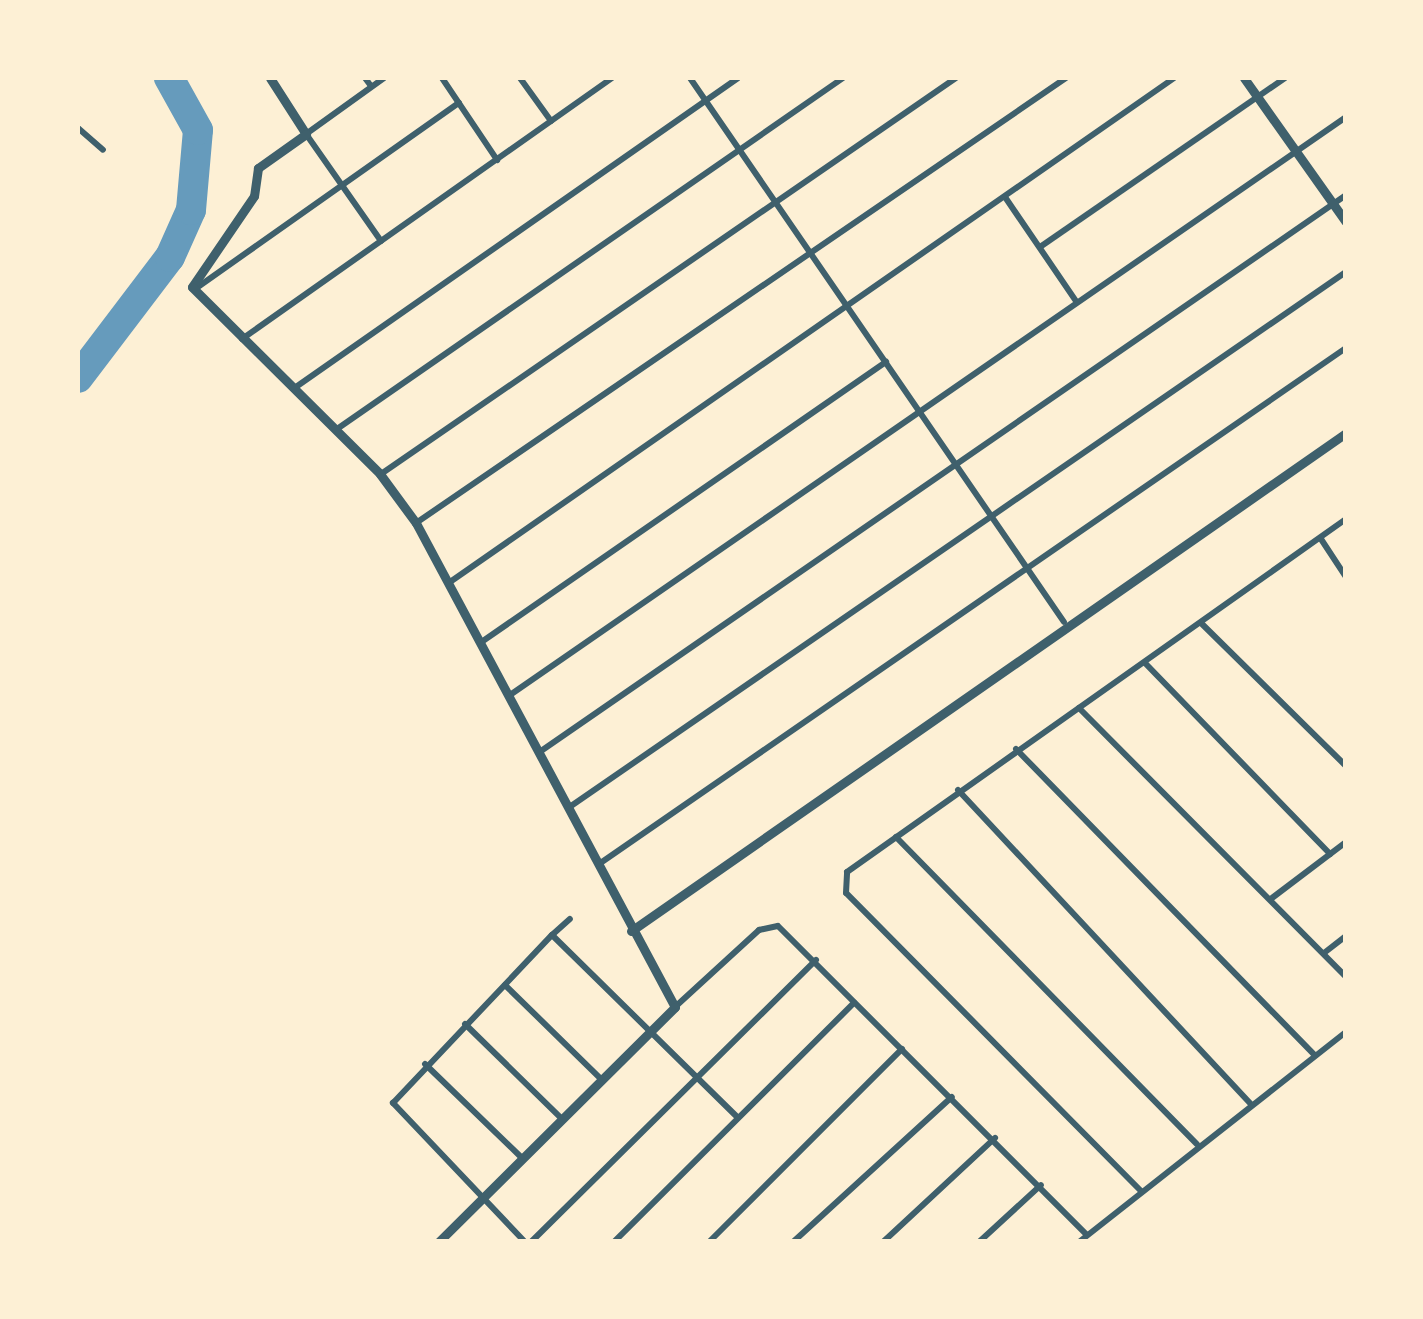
<!DOCTYPE html>
<html>
<head>
<meta charset="utf-8">
<style>
  body { margin:0 }
  #map { position:relative; width:1423px; height:1319px; overflow:hidden; background:#fdf0d5; font-family:"Asap Condensed",sans-serif }
  div>[style] { position:absolute }
  .river>* { height:30px; margin:-15px; padding:0 15px; transform-origin:15px; border-radius:15px; background:#669bbc }
  .minor>* { height:6px; margin:-3px; padding:0 3px; transform-origin:3px; border-radius:3px; background:#3f606c }
  .tertiary>* { height:9px; margin:-4.5px; padding:0 4.5px; transform-origin:4.5px; border-radius:4.5px; background:#3f606c }
  span { translate:-50% -50%; white-space:nowrap; text-align:center; line-height:1.15; -webkit-text-stroke:8px #fdf0d5; paint-order:stroke }
  .frame { position:absolute; inset:0; border:80px solid #fdf0d5; pointer-events:none }
</style>
</head>
<body>
<div id="map">
  <div class="river">
    <div style="left:78px;top:378px;width:152px;rotate:-52.8deg"></div>
    <div style="left:170px;top:257px;width:51px;rotate:-65.9deg"></div>
    <div style="left:191px;top:210px;width:80px;rotate:-85deg"></div>
    <div style="left:198px;top:130px;width:60px;rotate:-119.1deg"></div>
  </div>
  <div class="minor">
    <div style="left:365px;top:78px;width:10px;rotate:53deg"></div>
    <div style="left:442px;top:78px;width:99px;rotate:56.1deg"></div>
    <div style="left:520px;top:78px;width:53px;rotate:54.2deg"></div>
    <div style="left:690px;top:78px;width:660px;rotate:55.49deg"></div>
    <div style="left:78px;top:128px;width:33px;rotate:41deg"></div>
    <div style="left:1005px;top:197px;width:126px;rotate:55.7deg"></div>
    <div style="left:381px;top:241px;width:131px;rotate:-125deg"></div>
    <div style="left:306px;top:134px;width:96px;rotate:-35.7deg"></div>
    <div style="left:1040px;top:247px;width:298px;rotate:-34.6deg"></div>
    <div style="left:195px;top:289px;width:323px;rotate:-35.2deg"></div>
    <div style="left:242px;top:339px;width:453px;rotate:-35.2deg"></div>
    <div style="left:293px;top:389px;width:543px;rotate:-34.95deg"></div>
    <div style="left:337px;top:429px;width:616px;rotate:-34.75deg"></div>
    <div style="left:381px;top:474px;width:698px;rotate:-34.56deg"></div>
    <div style="left:416px;top:523px;width:788px;rotate:-34.4deg"></div>
    <div style="left:1321px;top:539px;width:45px;rotate:56.7deg"></div>
    <div style="left:450px;top:582px;width:882px;rotate:-34.84deg"></div>
    <div style="left:1201px;top:623px;width:204px;rotate:44.6deg"></div>
    <div style="left:480px;top:643px;width:494px;rotate:-34.7deg"></div>
    <div style="left:1145px;top:663px;width:266px;rotate:45.9deg"></div>
    <div style="left:510px;top:695px;width:1016px;rotate:-34.66deg"></div>
    <div style="left:1079px;top:708px;width:379px;rotate:45.2deg"></div>
    <div style="left:1016px;top:749px;width:428px;rotate:45.7deg"></div>
    <div style="left:541px;top:751px;width:978px;rotate:-34.63deg"></div>
    <div style="left:958px;top:790px;width:429px;rotate:47deg"></div>
    <div style="left:571px;top:806px;width:941px;rotate:-34.57deg"></div>
    <div style="left:896px;top:837px;width:430px;rotate:45.6deg"></div>
    <div style="left:599px;top:864px;width:908px;rotate:-34.64deg"></div>
    <div style="left:1272px;top:898px;width:93px;rotate:-37.1deg"></div>
    <div style="left:552px;top:935px;width:24px;rotate:-42deg"></div>
    <div style="left:1324px;top:953px;width:28px;rotate:-38deg"></div>
    <div style="left:505px;top:985px;width:137px;rotate:44.4deg"></div>
    <div style="left:675px;top:1007px;width:114px;rotate:-42.5deg"></div>
    <div style="left:759px;top:930px;width:19px;rotate:-12deg"></div>
    <div style="left:778px;top:926px;width:436px;rotate:45deg"></div>
    <div style="left:465px;top:1024px;width:136px;rotate:44.4deg"></div>
    <div style="left:425px;top:1064px;width:134px;rotate:44.1deg"></div>
    <div style="left:1141px;top:1191px;width:419px;rotate:-134.7deg"></div>
    <div style="left:846px;top:893px;width:21px;rotate:-87deg"></div>
    <div style="left:847px;top:872px;width:611px;rotate:-35.28deg"></div>
    <div style="left:525px;top:1242px;width:192px;rotate:-133.5deg"></div>
    <div style="left:393px;top:1103px;width:231px;rotate:-46.6deg"></div>
    <div style="left:552px;top:935px;width:260px;rotate:44.5deg"></div>
    <div style="left:531px;top:1242px;width:401px;rotate:-44.7deg"></div>
    <div style="left:614px;top:1242px;width:339px;rotate:-44.9deg"></div>
    <div style="left:709px;top:1242px;width:273px;rotate:-45deg"></div>
    <div style="left:793px;top:1242px;width:215px;rotate:-42.4deg"></div>
    <div style="left:883px;top:1242px;width:153px;rotate:-42.9deg"></div>
    <div style="left:979px;top:1242px;width:84px;rotate:-42.6deg"></div>
    <div style="left:1079px;top:1242px;width:340px;rotate:-38.2deg"></div>
  </div>
  <div class="tertiary">
    <div style="left:270px;top:78px;width:67px;rotate:57.3deg"></div>
    <div style="left:306px;top:134px;width:59px;rotate:144.7deg"></div>
    <div style="left:258px;top:168px;width:28px;rotate:98deg"></div>
    <div style="left:254px;top:196px;width:110px;rotate:124.3deg"></div>
    <div style="left:192px;top:287px;width:265px;rotate:44.8deg"></div>
    <div style="left:380px;top:474px;width:61px;rotate:53.7deg"></div>
    <div style="left:416px;top:523px;width:549px;rotate:61.85deg"></div>
    <div style="left:675px;top:1007px;width:334px;rotate:135.2deg"></div>
    <div style="left:1244px;top:78px;width:176px;rotate:54.7deg"></div>
    <div style="left:631px;top:931px;width:871px;rotate:-34.86deg"></div>
  </div>
  <div class="frame"></div>
</div>
</body>
</html>
